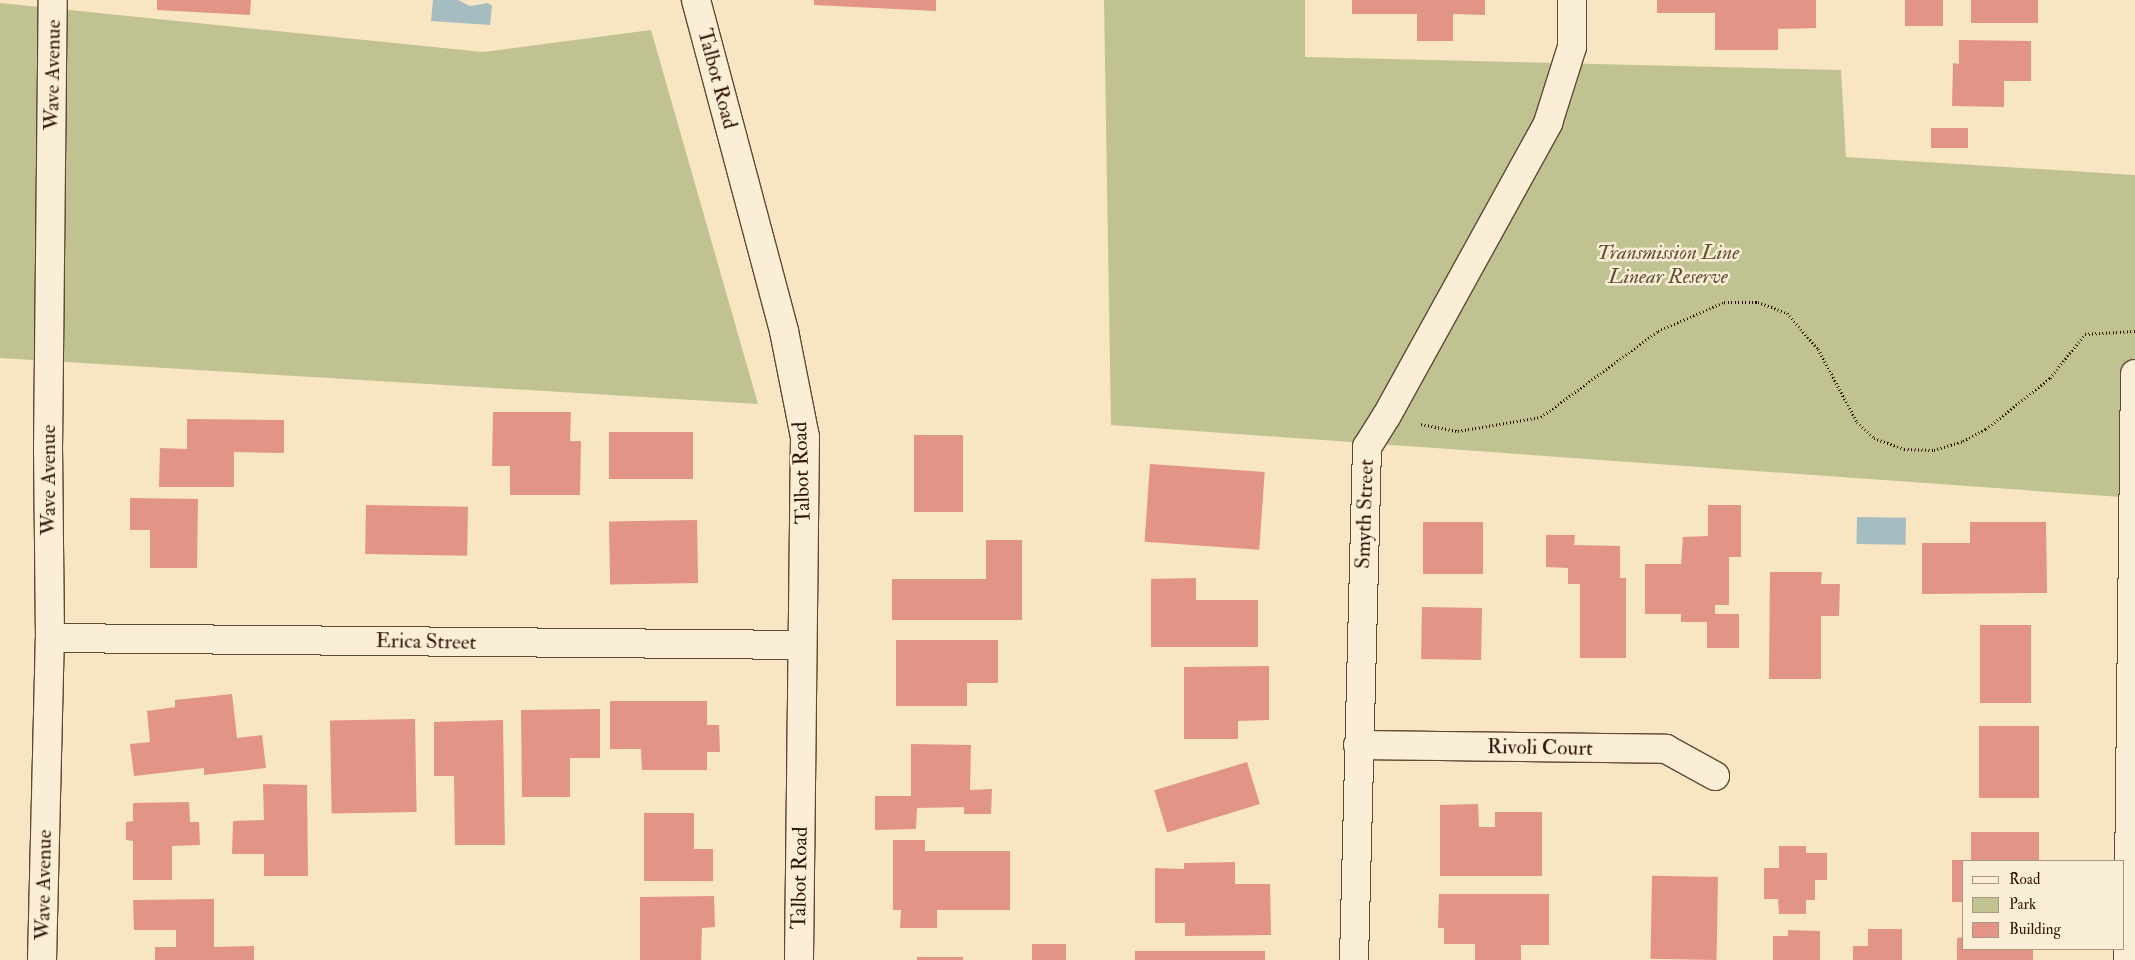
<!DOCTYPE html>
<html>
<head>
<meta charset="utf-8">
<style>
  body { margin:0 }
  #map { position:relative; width:2135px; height:960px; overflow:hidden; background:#f8e5c2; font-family:"IM FELL Double Pica",serif }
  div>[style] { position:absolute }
  .green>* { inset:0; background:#c0c391 }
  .water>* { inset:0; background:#a5bcc0; transform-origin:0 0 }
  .building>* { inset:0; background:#e29586; transform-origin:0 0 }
  .path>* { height:3px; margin-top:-1.5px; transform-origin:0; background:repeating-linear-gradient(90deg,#301306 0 1px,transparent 0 3.5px) }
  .roads { filter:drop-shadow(1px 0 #624835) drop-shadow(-1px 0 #624835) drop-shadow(0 1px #624835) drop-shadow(0 -1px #624835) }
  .minor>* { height:28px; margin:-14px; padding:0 14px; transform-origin:14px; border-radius:14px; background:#faeed7 }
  span { translate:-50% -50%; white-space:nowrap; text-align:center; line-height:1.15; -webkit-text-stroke:5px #faeed7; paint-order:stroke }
  .street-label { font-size:21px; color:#301306 }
  .park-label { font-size:21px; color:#625137; font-style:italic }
  .legend { position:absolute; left:1962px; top:860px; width:162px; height:90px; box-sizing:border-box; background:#faeed7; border:1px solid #a99683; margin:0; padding:6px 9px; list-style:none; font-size:15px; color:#301306 }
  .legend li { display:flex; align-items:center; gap:10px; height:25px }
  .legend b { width:25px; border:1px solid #a99683 }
</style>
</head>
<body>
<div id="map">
  <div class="green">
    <div style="clip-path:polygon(1104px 0,1305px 0,1305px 57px,1841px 70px,1846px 157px,2135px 175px,2135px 498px,1111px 425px)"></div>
    <div style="clip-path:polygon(0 3px,483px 52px,651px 30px,758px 404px,0 358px)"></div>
  </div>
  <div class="water">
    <div style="clip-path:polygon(433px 0,458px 0,470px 6px,488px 3px,492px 6px,490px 25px,431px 21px)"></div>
    <div style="left:1857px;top:517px;width:49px;height:27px;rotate:1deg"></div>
  </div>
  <div class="building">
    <div style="clip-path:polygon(157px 0,251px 0,250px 15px,157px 10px)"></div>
    <div style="clip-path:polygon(814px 0,936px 0,936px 11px,814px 5px)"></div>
    <div style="clip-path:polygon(1352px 0,1485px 0,1485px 15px,1453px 14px,1453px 41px,1417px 41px,1417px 14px,1352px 14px)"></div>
    <div style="clip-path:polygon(1657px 0,1816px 0,1816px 28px,1778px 29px,1778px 50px,1715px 50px,1715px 13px,1657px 13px)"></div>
    <div style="left:1905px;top:0;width:38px;height:26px"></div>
    <div style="left:1971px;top:0;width:67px;height:23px"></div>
    <div style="clip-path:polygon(1959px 40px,2031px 41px,2031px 81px,2004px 81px,2004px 107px,1952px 106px,1953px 63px,1959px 64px)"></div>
    <div style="left:1931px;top:128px;width:37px;height:20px"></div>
    <div style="clip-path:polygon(493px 412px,571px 412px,570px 441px,581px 441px,580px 495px,510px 495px,510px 466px,492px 466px)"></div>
    <div style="clip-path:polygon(187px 419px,284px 420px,284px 453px,234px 452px,234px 487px,159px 487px,160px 448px,187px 449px)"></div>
    <div style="left:609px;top:432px;width:84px;height:47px"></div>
    <div style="left:914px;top:435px;width:49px;height:77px"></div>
    <div style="left:1150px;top:464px;width:115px;height:78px;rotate:4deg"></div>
    <div style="clip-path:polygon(130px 498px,198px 499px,197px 568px,150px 568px,150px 530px,130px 530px)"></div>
    <div style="left:366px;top:505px;width:102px;height:49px;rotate:1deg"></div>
    <div style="clip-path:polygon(1708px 505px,1741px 505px,1741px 557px,1729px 557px,1729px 605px,1715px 605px,1715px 614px,1739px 614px,1739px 648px,1707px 648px,1707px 622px,1681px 622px,1681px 614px,1645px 614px,1645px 564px,1681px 564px,1683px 537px,1708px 536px)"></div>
    <div style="left:697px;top:520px;width:63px;height:88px;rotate:89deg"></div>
    <div style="left:1423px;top:522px;width:60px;height:52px"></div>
    <div style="clip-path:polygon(1970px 522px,2046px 522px,2047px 593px,1922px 594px,1922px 543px,1970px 543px)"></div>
    <div style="clip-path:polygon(1546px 535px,1575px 535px,1574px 545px,1620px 546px,1620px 578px,1626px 578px,1626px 658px,1580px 658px,1580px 584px,1568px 584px,1568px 568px,1546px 567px)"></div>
    <div style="clip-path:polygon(986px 540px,1022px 540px,1022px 620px,892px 620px,892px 579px,986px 579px)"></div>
    <div style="clip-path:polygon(1770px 572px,1822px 572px,1821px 584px,1840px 584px,1839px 616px,1821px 616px,1821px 679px,1769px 679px)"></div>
    <div style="clip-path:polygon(1196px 578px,1196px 600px,1258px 600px,1258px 647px,1151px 647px,1151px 579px)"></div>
    <div style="left:1422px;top:607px;width:60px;height:52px;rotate:1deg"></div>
    <div style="left:2031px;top:625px;width:78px;height:51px;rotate:90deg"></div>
    <div style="clip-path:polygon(896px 640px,998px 640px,998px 683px,967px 683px,967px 706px,896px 706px)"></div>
    <div style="clip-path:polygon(1269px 666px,1269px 720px,1238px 721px,1238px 739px,1184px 739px,1184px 667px)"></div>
    <div style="clip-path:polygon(232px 694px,237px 738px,262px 735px,266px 768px,204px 775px,204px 768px,134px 776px,130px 744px,150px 742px,147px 711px,175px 707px,175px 700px)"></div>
    <div style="clip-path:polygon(610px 701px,707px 701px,707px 725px,719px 725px,720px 752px,707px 752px,707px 770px,642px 770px,641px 749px,610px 749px)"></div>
    <div style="clip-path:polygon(600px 709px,600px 758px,570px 758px,570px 797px,522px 797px,521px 710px)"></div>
    <div style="left:415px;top:719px;width:93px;height:85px;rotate:89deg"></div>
    <div style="clip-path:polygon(503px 720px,505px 845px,455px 845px,454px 776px,434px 776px,434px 722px)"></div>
    <div style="left:1979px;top:726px;width:60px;height:72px"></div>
    <div style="clip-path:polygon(911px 744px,971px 745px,970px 790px,992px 789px,991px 814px,964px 814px,964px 807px,917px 808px,916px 829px,875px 830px,875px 796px,911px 796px)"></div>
    <div style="left:1247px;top:762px;width:44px;height:97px;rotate:73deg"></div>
    <div style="clip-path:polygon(263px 784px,307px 785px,308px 876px,264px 876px,264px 854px,232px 854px,233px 821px,264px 820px)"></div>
    <div style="clip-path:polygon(189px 802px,190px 822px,199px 822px,200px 845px,172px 846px,172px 880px,133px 880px,133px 841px,126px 840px,126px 822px,133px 821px,133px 803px)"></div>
    <div style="clip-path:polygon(1478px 804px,1479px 827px,1495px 827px,1495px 812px,1542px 812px,1542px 876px,1440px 876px,1440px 805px)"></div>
    <div style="clip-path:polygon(644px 813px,694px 813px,694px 849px,713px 849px,713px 881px,644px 881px)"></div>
    <div style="left:2039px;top:832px;width:29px;height:68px;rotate:90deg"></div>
    <div style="clip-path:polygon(893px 840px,925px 840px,925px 851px,1010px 851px,1010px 910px,937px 910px,937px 928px,900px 928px,901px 910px,893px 910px)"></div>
    <div style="clip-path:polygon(1779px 846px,1806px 846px,1806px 853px,1827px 853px,1827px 880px,1815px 880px,1815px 900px,1806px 900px,1806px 914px,1779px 914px,1778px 899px,1764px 899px,1764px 868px,1779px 868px)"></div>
    <div style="left:1952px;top:860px;width:12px;height:42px"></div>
    <div style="clip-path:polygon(1235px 862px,1235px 884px,1270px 884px,1271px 935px,1185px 936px,1185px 923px,1155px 923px,1155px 868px,1184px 869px,1184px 863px)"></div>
    <div style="left:1718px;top:877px;width:83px;height:66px;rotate:91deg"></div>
    <div style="clip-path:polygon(1439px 894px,1549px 894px,1549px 945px,1521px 945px,1521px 960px,1475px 960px,1475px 944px,1444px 944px,1444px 928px,1438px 928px)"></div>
    <div style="clip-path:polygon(714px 896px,715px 927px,702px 928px,701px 960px,640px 960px,640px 897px)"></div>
    <div style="clip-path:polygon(214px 899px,214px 947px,254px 946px,254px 960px,155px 960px,155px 947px,176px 947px,176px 930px,134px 930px,133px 900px)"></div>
    <div style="clip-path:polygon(1868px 929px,1902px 929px,1902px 960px,1853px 960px,1853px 946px,1868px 946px)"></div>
    <div style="clip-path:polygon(1788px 930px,1820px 931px,1820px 960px,1773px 960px,1773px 936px,1788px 936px)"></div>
    <div style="clip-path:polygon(1964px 937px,1964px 949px,2033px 949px,2033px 960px,1957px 960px,1957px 938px)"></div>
    <div style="left:1032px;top:944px;width:34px;height:16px"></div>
    <div style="left:1265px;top:951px;width:9px;height:130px;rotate:90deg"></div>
    <div style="left:917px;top:957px;width:46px;height:3px"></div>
  </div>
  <div class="path">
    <div style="left:1421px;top:424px;width:38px;rotate:11deg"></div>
    <div style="left:1458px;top:431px;width:84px;rotate:-9.6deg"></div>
    <div style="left:1541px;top:417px;width:145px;rotate:-36.3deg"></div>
    <div style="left:1658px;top:331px;width:72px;rotate:-23.7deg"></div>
    <div style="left:1724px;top:302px;width:34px"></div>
    <div style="left:1758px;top:302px;width:31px;rotate:21deg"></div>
    <div style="left:1787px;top:313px;width:48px;rotate:49.3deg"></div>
    <div style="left:1818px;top:349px;width:83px;rotate:61.9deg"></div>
    <div style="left:1857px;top:422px;width:23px;rotate:43deg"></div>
    <div style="left:1874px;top:438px;width:32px;rotate:20deg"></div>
    <div style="left:1904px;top:449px;width:30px;rotate:2deg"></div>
    <div style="left:1934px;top:450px;width:30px;rotate:-17deg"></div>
    <div style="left:1963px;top:441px;width:26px;rotate:-28deg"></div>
    <div style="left:1986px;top:429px;width:82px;rotate:-38.6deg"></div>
    <div style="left:2050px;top:378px;width:56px;rotate:-51.5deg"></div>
    <div style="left:2085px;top:334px;width:50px;rotate:-3.4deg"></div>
  </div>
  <div class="roads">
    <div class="minor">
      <div style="left:696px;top:0;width:342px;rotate:75.1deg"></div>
      <div style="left:784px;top:331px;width:108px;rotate:78.8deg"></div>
      <div style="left:805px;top:437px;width:523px;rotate:90.66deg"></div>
      <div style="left:50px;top:638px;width:752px;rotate:0.53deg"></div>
      <div style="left:1358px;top:745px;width:308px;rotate:0.7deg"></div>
      <div style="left:1666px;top:749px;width:56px;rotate:28.9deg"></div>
      <div style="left:42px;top:960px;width:322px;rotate:-88.6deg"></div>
      <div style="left:50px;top:638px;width:189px;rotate:-90.6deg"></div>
      <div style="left:48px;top:449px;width:449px;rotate:-89.4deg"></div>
      <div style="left:1354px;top:960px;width:513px;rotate:-88.55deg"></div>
      <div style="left:1367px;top:447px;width:36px;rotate:-58deg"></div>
      <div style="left:1386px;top:417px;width:336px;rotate:-61.1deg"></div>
      <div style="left:1548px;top:123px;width:80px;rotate:-72.5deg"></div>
      <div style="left:1572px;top:47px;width:47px;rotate:-90deg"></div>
      <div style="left:2128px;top:960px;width:586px;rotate:-89.32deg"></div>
    </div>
  </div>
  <div class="street-label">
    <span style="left:53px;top:75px;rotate:-89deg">Wave Avenue</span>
    <span style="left:717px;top:79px;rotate:75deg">Talbot Road</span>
    <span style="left:802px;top:473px;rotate:-92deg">Talbot Road</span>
    <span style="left:49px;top:480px;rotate:-90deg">Wave Avenue</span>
    <span style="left:1365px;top:514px;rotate:-88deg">Smyth Street</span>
    <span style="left:426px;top:642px;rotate:1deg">Erica Street</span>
    <span style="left:1540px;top:748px;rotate:1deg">Rivoli Court</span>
    <span style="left:800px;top:878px;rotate:-89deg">Talbot Road</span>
    <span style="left:44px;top:885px;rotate:-89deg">Wave Avenue</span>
  </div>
  <div class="park-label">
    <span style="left:1668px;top:265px">Transmission Line<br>Linear Reserve</span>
  </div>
  <ul class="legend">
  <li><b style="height:6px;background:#faeed7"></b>Road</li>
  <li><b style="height:14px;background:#c0c391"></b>Park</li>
  <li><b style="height:14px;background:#e29586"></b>Building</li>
  </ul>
</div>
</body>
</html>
